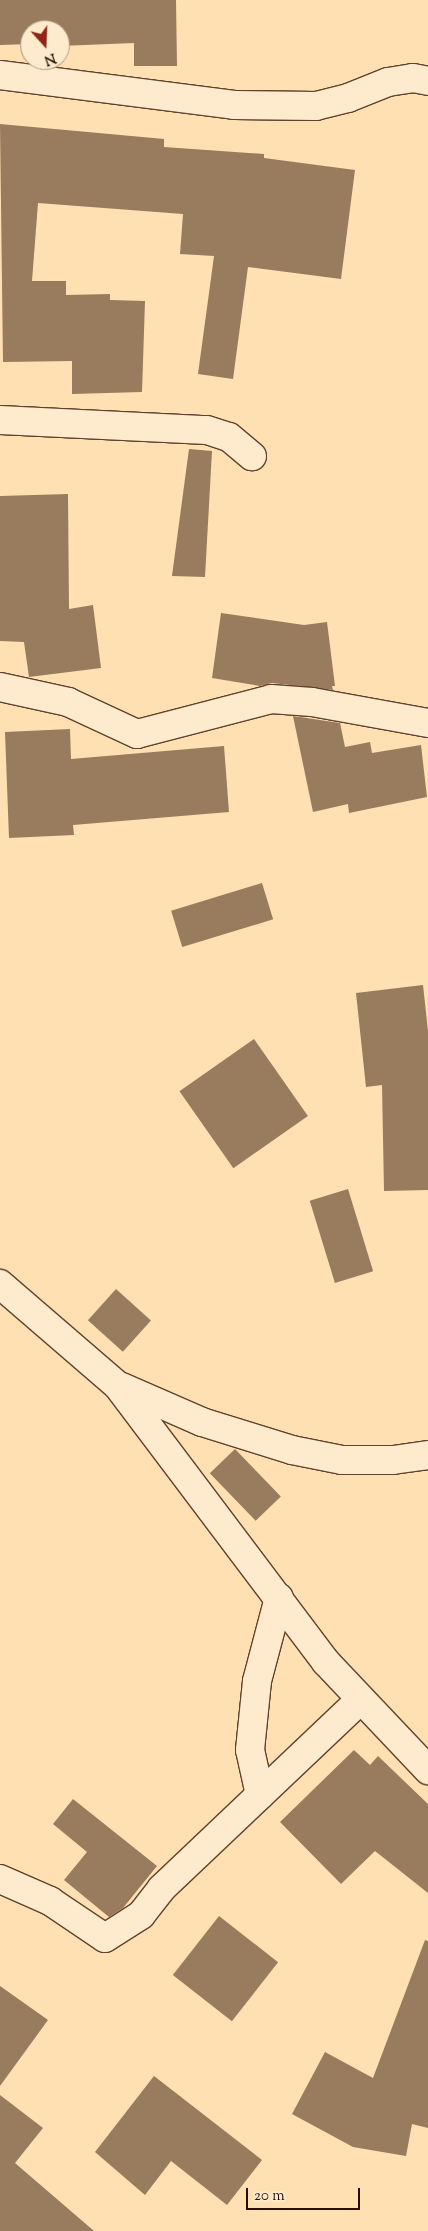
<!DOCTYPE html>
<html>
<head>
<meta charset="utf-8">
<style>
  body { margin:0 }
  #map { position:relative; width:428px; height:2231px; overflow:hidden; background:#fee0b2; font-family:"Sorts Mill Goudy",serif }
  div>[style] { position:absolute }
  .building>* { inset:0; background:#997b5d; transform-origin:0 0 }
  .roads { filter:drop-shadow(1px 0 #60422d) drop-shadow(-1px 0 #60422d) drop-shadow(0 1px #60422d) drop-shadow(0 -1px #60422d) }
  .minor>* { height:28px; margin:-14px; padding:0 14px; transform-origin:14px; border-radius:14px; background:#feebcd }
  span { translate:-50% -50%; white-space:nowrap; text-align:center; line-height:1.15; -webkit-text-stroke:5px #feebcd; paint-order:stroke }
  .north { position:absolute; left:20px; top:20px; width:50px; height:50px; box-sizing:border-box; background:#feebcd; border:1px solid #aa937b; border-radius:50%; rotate:160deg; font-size:14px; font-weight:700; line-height:20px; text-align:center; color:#2b0e01 }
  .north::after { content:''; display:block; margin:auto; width:18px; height:22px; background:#8f2418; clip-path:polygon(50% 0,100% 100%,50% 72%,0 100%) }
  .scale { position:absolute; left:246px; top:2188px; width:114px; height:22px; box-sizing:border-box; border:2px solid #2b0e01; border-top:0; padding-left:6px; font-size:15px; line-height:18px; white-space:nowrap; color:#2b0e01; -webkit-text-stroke:4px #feebcd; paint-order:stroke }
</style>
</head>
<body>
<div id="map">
  <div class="building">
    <div style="clip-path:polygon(0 0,176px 0,177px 66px,134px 66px,134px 43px,60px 46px,60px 30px,30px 30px,30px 44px,0 45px)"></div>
    <div style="clip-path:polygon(0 124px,164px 139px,164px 147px,264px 154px,264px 158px,355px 170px,341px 279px,248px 267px,233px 379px,198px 374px,214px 256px,180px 254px,183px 214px,38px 203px,32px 281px,66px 281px,66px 295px,110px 294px,110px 300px,145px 301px,142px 392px,72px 394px,72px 361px,3px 362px)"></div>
    <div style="clip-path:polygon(189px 449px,212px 451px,205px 577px,172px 576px)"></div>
    <div style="clip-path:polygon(68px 494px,69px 609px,93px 605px,101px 668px,29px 677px,24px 642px,0 641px,0 496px)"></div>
    <div style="clip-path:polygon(221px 613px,304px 625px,327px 622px,335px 686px,332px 686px,333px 690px,272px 683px,260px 686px,212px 678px)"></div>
    <div style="clip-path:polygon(293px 716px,340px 723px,345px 747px,370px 742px,372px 753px,421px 745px,427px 797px,349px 813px,348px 804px,313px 812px)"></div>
    <div style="clip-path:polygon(70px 729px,71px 759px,224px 746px,229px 812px,73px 825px,74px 835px,9px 838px,5px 732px)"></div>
    <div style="left:262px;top:883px;width:38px;height:95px;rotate:73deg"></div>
    <div style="clip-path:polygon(423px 985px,428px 1031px,428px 1190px,384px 1191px,382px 1085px,366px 1087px,356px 993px)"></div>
    <div style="left:254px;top:1039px;width:94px;height:91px;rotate:55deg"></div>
    <div style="left:348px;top:1189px;width:86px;height:40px;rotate:73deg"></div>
    <div style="left:116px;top:1289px;width:47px;height:42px;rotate:42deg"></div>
    <div style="left:235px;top:1449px;width:66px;height:35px;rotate:46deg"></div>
    <div style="clip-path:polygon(354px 1750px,370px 1765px,378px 1756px,428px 1804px,428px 1893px,375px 1851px,341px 1884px,280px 1822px)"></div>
    <div style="clip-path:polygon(73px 1799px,157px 1866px,123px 1908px,109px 1917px,64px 1880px,87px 1852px,53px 1824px)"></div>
    <div style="left:219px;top:1916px;width:75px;height:75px;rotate:38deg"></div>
    <div style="clip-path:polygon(425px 1940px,428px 1941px,428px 2128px,412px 2124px,406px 2156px,353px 2147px,292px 2114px,325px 2052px,373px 2078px)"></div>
    <div style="clip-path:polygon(0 1986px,48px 2020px,0 2086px)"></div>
    <div style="clip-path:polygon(154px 2076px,262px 2160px,227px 2205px,171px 2161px,145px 2195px,95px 2152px)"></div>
    <div style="clip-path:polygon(0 2095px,43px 2128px,15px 2163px,94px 2231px,0 2231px)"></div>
  </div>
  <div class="roads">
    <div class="minor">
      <div style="left:0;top:75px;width:236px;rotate:7.3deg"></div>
      <div style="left:234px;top:105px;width:82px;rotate:0.7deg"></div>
      <div style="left:316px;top:106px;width:33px;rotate:-14deg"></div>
      <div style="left:348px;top:98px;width:43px;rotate:-21.8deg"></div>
      <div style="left:388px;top:82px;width:25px;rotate:-9deg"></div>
      <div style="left:413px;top:78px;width:15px;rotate:11deg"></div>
      <div style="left:0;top:420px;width:207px;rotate:2.8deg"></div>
      <div style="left:207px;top:430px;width:23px;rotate:18deg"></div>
      <div style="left:229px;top:437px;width:30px;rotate:40deg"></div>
      <div style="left:0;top:687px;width:70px;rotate:12.4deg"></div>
      <div style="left:68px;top:702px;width:76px;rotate:24.9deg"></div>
      <div style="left:137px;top:734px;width:138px;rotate:-14.6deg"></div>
      <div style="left:271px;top:699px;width:41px;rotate:4.2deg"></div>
      <div style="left:312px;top:702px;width:118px;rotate:10.3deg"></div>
      <div style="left:0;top:1284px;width:156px;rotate:40.8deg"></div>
      <div style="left:118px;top:1386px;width:346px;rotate:53deg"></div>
      <div style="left:326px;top:1662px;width:149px;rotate:46.6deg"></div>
      <div style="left:122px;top:1387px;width:87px;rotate:23.6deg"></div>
      <div style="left:202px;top:1422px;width:94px;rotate:17.3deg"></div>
      <div style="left:292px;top:1450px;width:51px;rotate:11.3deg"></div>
      <div style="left:342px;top:1460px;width:51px"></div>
      <div style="left:393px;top:1460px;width:35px;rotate:-8deg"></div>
      <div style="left:260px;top:1795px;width:46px;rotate:-102.5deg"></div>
      <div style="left:250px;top:1750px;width:69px;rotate:-84.2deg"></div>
      <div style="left:257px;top:1681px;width:86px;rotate:-75.2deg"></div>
      <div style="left:0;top:1879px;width:55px;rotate:23.7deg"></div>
      <div style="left:50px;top:1901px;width:66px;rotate:33.9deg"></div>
      <div style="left:105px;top:1938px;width:43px;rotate:-32.6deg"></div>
      <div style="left:141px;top:1915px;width:34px;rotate:-52deg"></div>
      <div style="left:162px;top:1888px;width:274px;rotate:-43.5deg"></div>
    </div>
  </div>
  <div class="north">N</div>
  <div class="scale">20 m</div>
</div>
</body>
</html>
